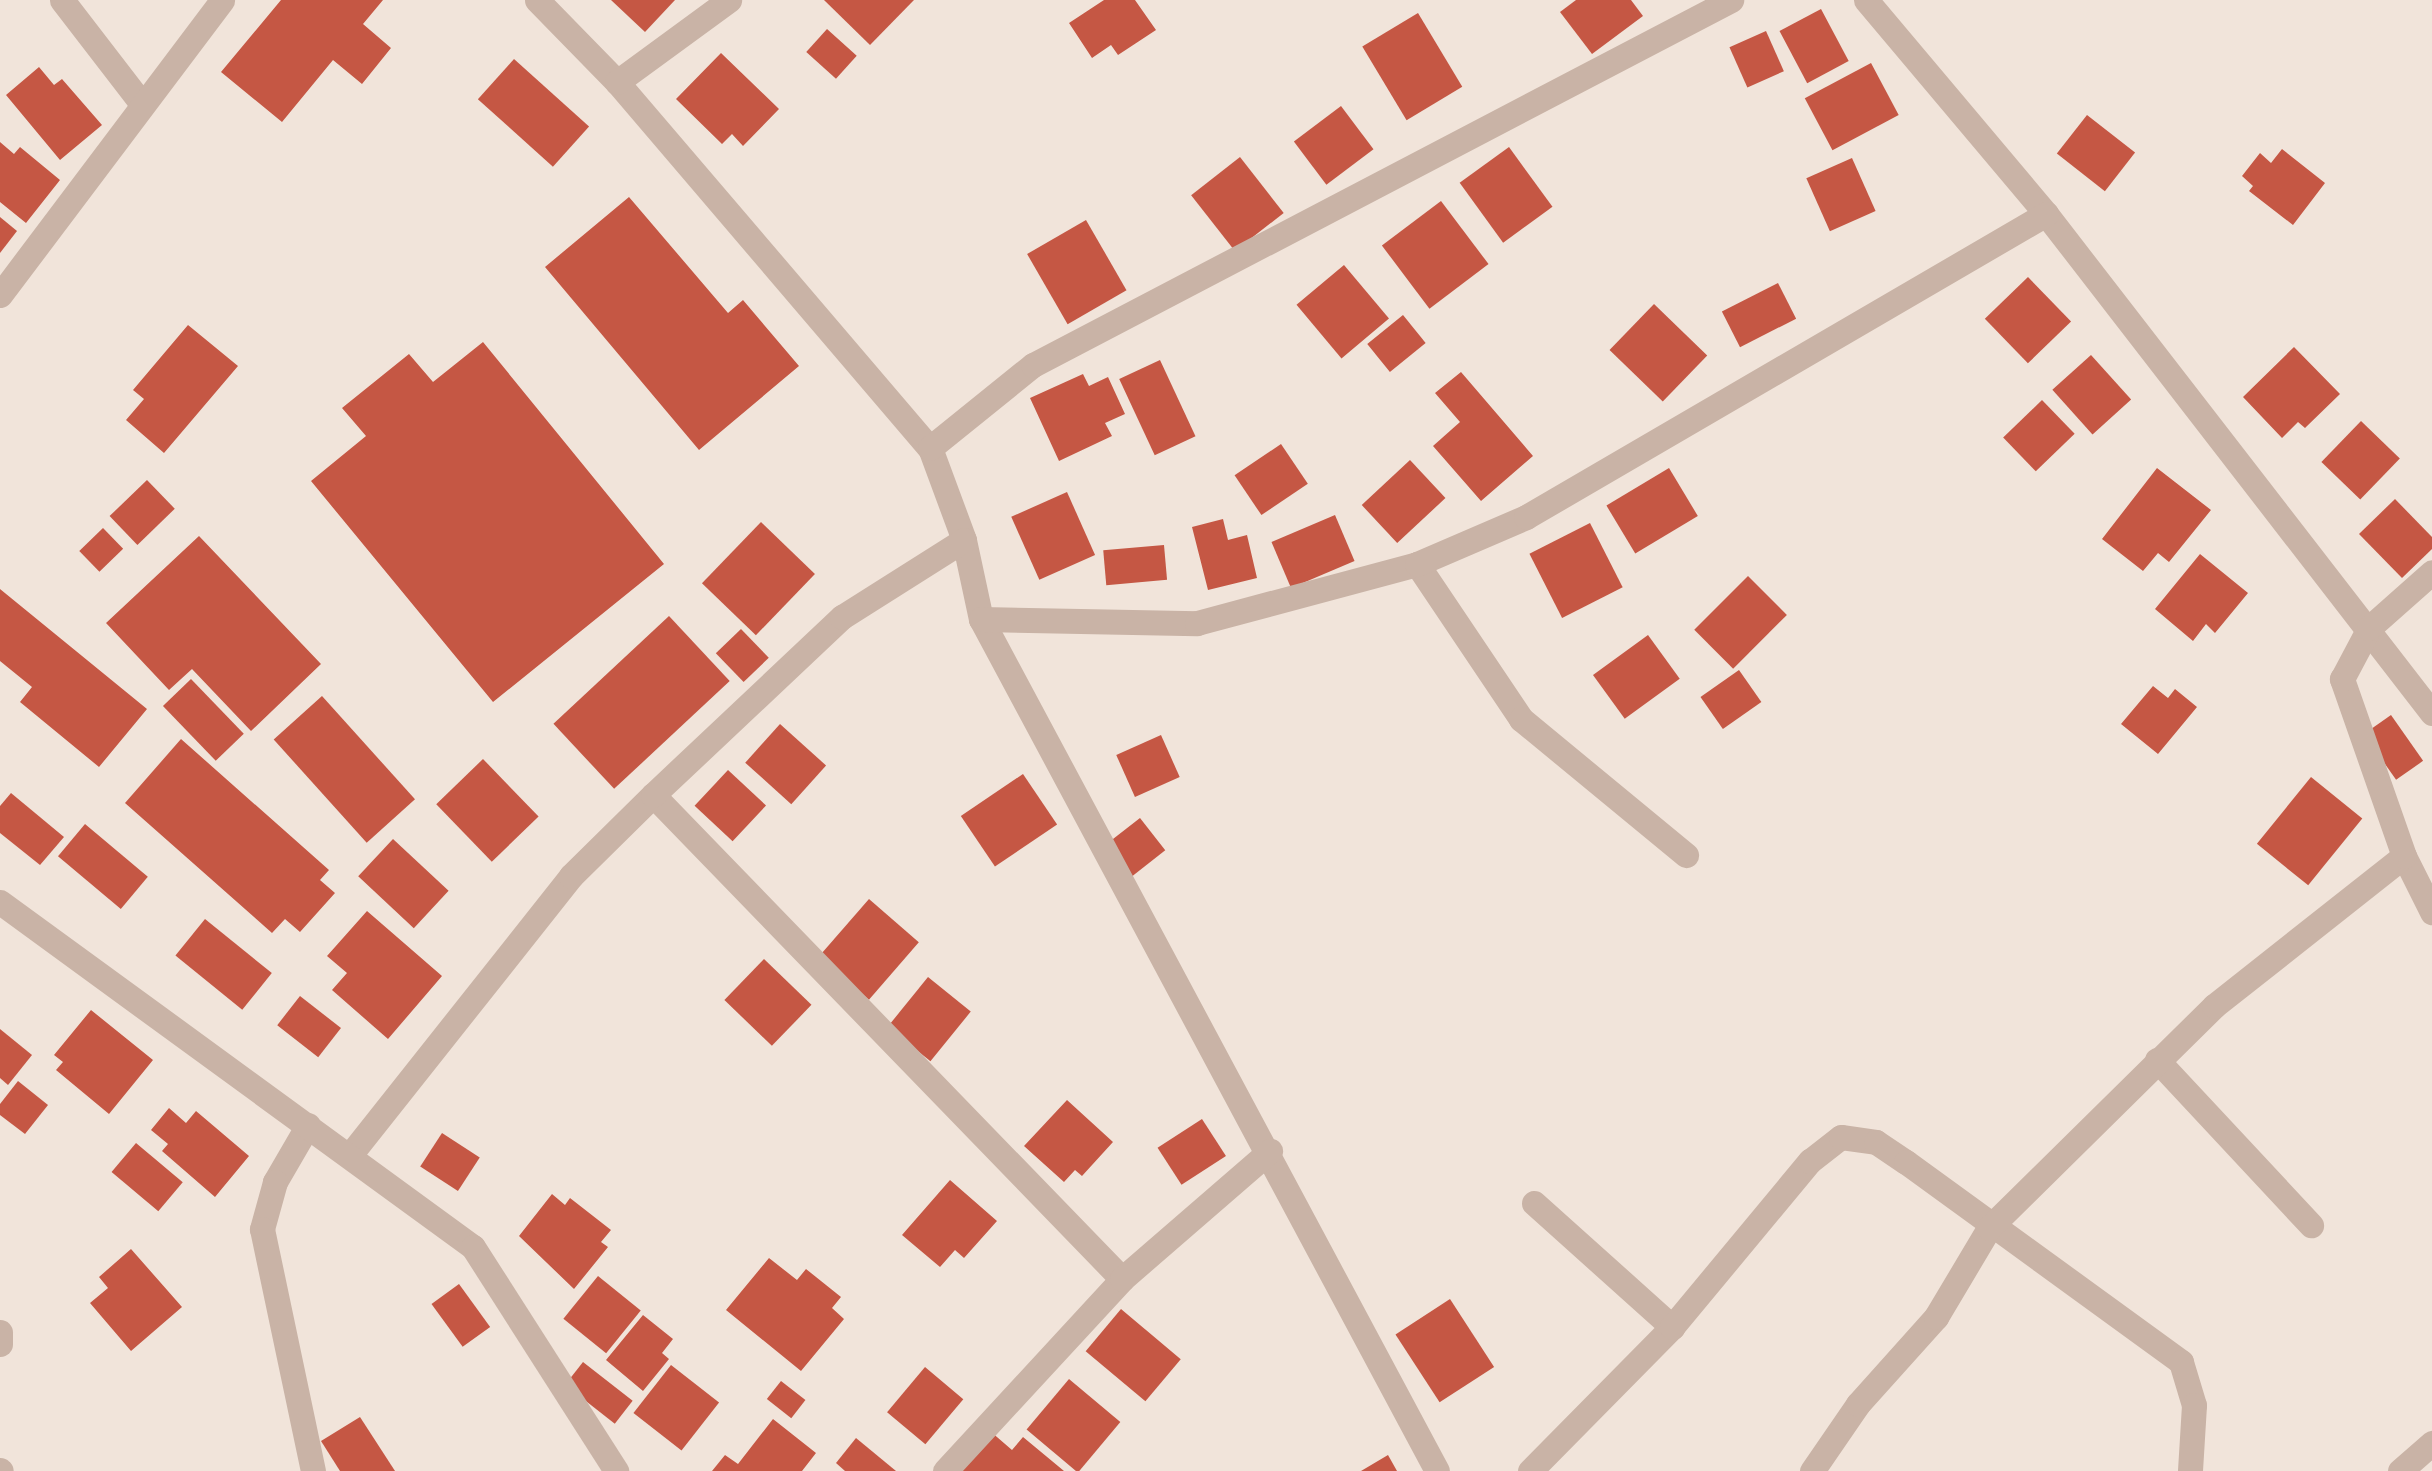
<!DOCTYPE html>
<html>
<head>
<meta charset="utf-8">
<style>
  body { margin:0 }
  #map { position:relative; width:2432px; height:1471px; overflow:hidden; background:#f1e4da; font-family:Rubik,sans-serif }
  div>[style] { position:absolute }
  .building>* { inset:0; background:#c55744; transform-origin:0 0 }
  .minor>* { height:25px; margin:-12.5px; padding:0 12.5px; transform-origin:12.5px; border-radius:12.5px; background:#c9b3a6 }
  .tertiary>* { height:25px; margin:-12.5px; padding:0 12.5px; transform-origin:12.5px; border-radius:12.5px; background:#c9b3a6 }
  span { translate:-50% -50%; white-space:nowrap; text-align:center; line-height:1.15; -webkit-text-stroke:8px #f9efe6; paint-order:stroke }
</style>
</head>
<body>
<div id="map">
  <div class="building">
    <div style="clip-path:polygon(281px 0,383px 0,363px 24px,391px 48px,362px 84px,333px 60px,282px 122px,221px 72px)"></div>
    <div style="clip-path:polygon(611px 0,675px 0,645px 32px)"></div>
    <div style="clip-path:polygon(824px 0,914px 0,870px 45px)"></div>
    <div style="clip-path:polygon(1104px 0,1135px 0,1156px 30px,1118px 55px,1111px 45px,1092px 58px,1069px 23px)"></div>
    <div style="clip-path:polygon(1576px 0,1631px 0,1643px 16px,1592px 54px,1560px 12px)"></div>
    <div style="left:1821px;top:9px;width:59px;height:47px;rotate:62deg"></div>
    <div style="left:1418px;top:13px;width:86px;height:65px;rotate:59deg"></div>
    <div style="left:827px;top:29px;width:40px;height:31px;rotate:42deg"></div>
    <div style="left:1766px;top:31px;width:44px;height:40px;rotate:66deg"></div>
    <div style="clip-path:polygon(721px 53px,779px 109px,743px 146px,732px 134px,722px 144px,676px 99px)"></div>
    <div style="left:514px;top:59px;width:101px;height:54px;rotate:42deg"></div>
    <div style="left:1871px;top:63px;width:59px;height:75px;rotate:62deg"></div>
    <div style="clip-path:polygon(39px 67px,54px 85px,62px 79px,102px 125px,60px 160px,6px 95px)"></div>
    <div style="left:1341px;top:106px;width:54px;height:59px;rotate:53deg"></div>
    <div style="left:2087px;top:115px;width:61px;height:49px;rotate:38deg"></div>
    <div style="clip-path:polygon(0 142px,14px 154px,20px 147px,60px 180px,26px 223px,0 202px)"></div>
    <div style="left:1509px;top:147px;width:74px;height:61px;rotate:54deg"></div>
    <div style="clip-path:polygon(2282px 149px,2325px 183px,2293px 225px,2249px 191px,2253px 186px,2242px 176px,2260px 153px,2271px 163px)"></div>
    <div style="left:1240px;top:157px;width:71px;height:62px;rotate:52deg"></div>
    <div style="left:1852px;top:158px;width:58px;height:50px;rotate:66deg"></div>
    <div style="clip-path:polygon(629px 197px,728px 313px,743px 300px,799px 366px,699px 450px,545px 267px)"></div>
    <div style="left:1441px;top:201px;width:79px;height:74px;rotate:53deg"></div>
    <div style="clip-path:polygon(0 217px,17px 231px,0 253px)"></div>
    <div style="left:1086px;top:220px;width:81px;height:68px;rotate:60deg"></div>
    <div style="left:1344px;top:265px;width:70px;height:62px;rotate:50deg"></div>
    <div style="left:2028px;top:277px;width:62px;height:60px;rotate:46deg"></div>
    <div style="left:1778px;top:283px;width:40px;height:63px;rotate:63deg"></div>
    <div style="left:1654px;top:304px;width:74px;height:64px;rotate:44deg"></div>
    <div style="left:1403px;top:315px;width:36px;height:46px;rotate:51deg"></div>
    <div style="clip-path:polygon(188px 325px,238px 366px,164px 453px,126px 420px,144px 399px,133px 390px)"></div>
    <div style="clip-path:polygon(483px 342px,664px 564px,493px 702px,311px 481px,366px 436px,342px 408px,409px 354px,433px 382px)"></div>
    <div style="clip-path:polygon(2294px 347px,2340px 394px,2305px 428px,2298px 422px,2282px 438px,2243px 397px)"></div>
    <div style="left:2091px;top:355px;width:60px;height:52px;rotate:48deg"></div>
    <div style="left:1160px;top:360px;width:84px;height:45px;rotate:65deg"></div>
    <div style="clip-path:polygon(1461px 372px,1533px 456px,1481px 501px,1433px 446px,1460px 422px,1435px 393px)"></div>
    <div style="clip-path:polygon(1083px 374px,1089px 386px,1108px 377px,1125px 414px,1105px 423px,1112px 436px,1059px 461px,1030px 398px)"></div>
    <div style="left:2042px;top:400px;width:47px;height:54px;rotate:46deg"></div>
    <div style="left:2361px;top:421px;width:54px;height:57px;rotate:44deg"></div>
    <div style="left:1281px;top:444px;width:48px;height:56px;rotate:56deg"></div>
    <div style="left:1410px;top:460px;width:52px;height:66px;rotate:47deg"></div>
    <div style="left:1669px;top:468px;width:56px;height:73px;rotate:59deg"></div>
    <div style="clip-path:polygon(2157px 468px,2211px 510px,2169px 562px,2158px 553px,2143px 571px,2102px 539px)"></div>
    <div style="left:147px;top:480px;width:40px;height:52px;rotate:46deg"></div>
    <div style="left:1067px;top:492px;width:69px;height:61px;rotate:66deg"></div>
    <div style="clip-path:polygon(2395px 499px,2432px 537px,2432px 549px,2402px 578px,2359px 534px)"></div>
    <div style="left:1335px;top:515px;width:50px;height:69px;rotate:67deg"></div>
    <div style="clip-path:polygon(1223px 519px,1228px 540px,1247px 535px,1257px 578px,1208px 590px,1192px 527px)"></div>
    <div style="left:761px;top:522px;width:75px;height:85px;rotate:44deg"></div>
    <div style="left:1590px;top:523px;width:72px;height:68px;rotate:63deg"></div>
    <div style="left:103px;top:528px;width:29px;height:33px;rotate:46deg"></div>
    <div style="clip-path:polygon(199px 536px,321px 664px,251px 731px,192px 669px,169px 690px,106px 623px)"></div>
    <div style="left:1164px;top:545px;width:35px;height:61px;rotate:85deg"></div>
    <div style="clip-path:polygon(2200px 554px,2248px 593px,2215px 633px,2206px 624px,2193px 641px,2155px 609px)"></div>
    <div style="left:1748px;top:576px;width:55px;height:76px;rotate:45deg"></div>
    <div style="clip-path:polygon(0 589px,147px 709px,99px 767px,20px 702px,32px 687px,0 661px)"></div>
    <div style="left:669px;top:616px;width:89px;height:158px;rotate:47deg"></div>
    <div style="left:741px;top:629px;width:40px;height:35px;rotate:46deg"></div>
    <div style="left:1648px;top:635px;width:54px;height:68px;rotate:54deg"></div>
    <div style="left:1739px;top:670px;width:39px;height:47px;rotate:55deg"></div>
    <div style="left:191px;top:679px;width:76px;height:39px;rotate:46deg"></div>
    <div style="clip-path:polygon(2153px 686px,2168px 698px,2175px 689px,2197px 707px,2158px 754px,2121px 724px)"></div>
    <div style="left:322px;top:696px;width:139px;height:65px;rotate:48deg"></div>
    <div style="left:2391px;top:715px;width:56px;height:33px;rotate:55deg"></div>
    <div style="left:780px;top:724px;width:62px;height:52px;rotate:42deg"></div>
    <div style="left:1161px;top:735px;width:46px;height:49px;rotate:66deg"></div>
    <div style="clip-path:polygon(181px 739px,329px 870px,320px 880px,335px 893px,300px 932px,285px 919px,272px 933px,125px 803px)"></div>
    <div style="left:483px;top:759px;width:80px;height:65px;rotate:46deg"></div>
    <div style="left:728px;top:770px;width:52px;height:49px;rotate:43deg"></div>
    <div style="left:1023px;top:774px;width:61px;height:75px;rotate:56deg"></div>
    <div style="left:2311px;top:777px;width:66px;height:86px;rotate:39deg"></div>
    <div style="clip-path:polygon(11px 793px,64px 837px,40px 865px,0 833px,0 806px)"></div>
    <div style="left:1140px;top:818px;width:41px;height:42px;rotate:52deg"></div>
    <div style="left:85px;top:824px;width:82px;height:42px;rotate:40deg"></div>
    <div style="left:393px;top:839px;width:76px;height:51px;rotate:43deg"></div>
    <div style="left:869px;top:899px;width:66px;height:76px;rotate:41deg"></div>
    <div style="clip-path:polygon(367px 911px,442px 976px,388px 1039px,332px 990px,347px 973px,327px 956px)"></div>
    <div style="left:205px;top:919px;width:86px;height:47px;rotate:39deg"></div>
    <div style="left:764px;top:959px;width:66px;height:57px;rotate:44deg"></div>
    <div style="left:928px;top:977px;width:55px;height:64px;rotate:39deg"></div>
    <div style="left:300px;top:996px;width:52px;height:37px;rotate:38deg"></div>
    <div style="clip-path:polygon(91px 1010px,153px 1060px,109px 1114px,56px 1070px,63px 1062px,54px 1055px)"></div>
    <div style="clip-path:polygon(0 1029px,32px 1055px,8px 1085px,0 1078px)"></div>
    <div style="clip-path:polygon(18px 1081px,48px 1105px,25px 1134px,0 1115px,0 1104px)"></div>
    <div style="clip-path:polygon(1067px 1100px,1113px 1142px,1082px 1176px,1075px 1170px,1064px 1182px,1024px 1146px)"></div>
    <div style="clip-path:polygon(169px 1108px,186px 1123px,196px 1111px,249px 1156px,215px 1197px,162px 1151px,168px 1144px,151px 1130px)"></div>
    <div style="left:1202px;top:1119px;width:44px;height:53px;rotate:57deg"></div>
    <div style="left:442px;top:1133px;width:45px;height:40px;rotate:33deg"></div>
    <div style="left:136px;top:1143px;width:61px;height:38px;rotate:40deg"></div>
    <div style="clip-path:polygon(950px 1180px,997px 1221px,964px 1258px,955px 1250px,940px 1267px,902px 1235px)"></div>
    <div style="clip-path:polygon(552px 1194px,565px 1205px,570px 1198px,611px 1230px,601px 1242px,608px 1247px,574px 1289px,519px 1236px)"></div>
    <div style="clip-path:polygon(131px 1249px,182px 1307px,131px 1351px,90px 1303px,108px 1288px,99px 1277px)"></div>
    <div style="clip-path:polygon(769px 1258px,797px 1280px,806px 1269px,841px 1297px,832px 1308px,844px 1319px,801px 1371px,726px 1310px)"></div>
    <div style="left:598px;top:1276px;width:55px;height:55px;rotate:39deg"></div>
    <div style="left:459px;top:1284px;width:53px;height:34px;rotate:54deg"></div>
    <div style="left:1450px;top:1299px;width:81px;height:65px;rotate:57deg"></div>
    <div style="left:1121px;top:1309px;width:78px;height:55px;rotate:40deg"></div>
    <div style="clip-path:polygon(643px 1315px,673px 1339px,662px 1353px,669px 1359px,643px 1391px,606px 1360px)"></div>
    <div style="left:583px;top:1362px;width:63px;height:29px;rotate:38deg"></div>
    <div style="left:671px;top:1365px;width:61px;height:61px;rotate:38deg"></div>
    <div style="left:925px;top:1367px;width:50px;height:59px;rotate:40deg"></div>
    <div style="left:1069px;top:1379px;width:67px;height:66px;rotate:40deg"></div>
    <div style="left:781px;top:1381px;width:31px;height:23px;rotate:38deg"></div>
    <div style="clip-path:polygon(360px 1417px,395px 1471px,340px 1471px,321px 1441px)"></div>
    <div style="clip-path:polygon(773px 1419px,816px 1453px,802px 1471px,712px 1471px,725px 1455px,738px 1464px)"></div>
    <div style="clip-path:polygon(990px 1431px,1012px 1450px,1023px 1437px,1064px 1471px,956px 1471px)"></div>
    <div style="clip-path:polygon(856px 1438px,896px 1471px,845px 1471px,836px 1463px)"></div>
    <div style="clip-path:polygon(1388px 1455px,1397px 1471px,1361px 1471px)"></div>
  </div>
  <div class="minor">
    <div style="left:62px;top:0;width:131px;rotate:52.4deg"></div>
    <div style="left:537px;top:0;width:115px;rotate:45.7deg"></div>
    <div style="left:617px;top:82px;width:482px;rotate:49.5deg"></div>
    <div style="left:930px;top:448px;width:98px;rotate:69.7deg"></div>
    <div style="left:964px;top:540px;width:81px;rotate:77.9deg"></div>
    <div style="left:981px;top:619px;width:966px;rotate:61.84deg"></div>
    <div style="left:1866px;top:0;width:280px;rotate:49.9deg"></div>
    <div style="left:2046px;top:214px;width:631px;rotate:52.28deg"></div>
    <div style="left:617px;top:82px;width:139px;rotate:-36.2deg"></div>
    <div style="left:0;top:295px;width:369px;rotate:-53deg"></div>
    <div style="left:930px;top:448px;width:132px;rotate:-38.9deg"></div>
    <div style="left:1033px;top:365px;width:788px;rotate:-27.61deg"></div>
    <div style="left:1417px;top:564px;width:187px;rotate:56.1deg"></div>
    <div style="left:1521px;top:719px;width:214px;rotate:39.5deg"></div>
    <div style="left:981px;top:619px;width:216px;rotate:1.1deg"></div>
    <div style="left:1197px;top:623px;width:228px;rotate:-15deg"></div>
    <div style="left:1417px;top:564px;width:119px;rotate:-23.3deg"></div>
    <div style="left:1526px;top:517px;width:602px;rotate:-30.23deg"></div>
    <div style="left:653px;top:795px;width:674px;rotate:45.9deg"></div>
    <div style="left:2404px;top:856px;width:63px;rotate:63.4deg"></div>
    <div style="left:2157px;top:1060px;width:226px;rotate:47deg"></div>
    <div style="left:308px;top:1125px;width:66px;rotate:120.1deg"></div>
    <div style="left:275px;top:1182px;width:49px;rotate:105.5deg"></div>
    <div style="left:262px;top:1229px;width:247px;rotate:78.1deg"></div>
    <div style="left:350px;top:1155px;width:356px;rotate:-51.6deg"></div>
    <div style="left:571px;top:876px;width:115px;rotate:-44.6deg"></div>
    <div style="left:653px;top:795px;width:260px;rotate:-43.3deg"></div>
    <div style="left:842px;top:617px;width:144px;rotate:-32.3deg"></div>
    <div style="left:1534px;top:1203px;width:186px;rotate:41.9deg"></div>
    <div style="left:0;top:1332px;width:12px;rotate:90deg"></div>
    <div style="left:0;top:1470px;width:1px;rotate:45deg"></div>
    <div style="left:945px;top:1471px;width:261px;rotate:-47.3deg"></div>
    <div style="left:1122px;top:1279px;width:196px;rotate:-40.9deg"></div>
    <div style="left:1530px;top:1471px;width:202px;rotate:-45.4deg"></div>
    <div style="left:1672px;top:1327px;width:216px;rotate:-50.3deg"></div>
    <div style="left:1810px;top:1161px;width:39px;rotate:-38deg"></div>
    <div style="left:1841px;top:1137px;width:35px;rotate:8deg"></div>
    <div style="left:1876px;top:1142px;width:36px;rotate:34deg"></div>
    <div style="left:1906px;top:1162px;width:340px;rotate:36deg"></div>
    <div style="left:2181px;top:1362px;width:45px;rotate:73.2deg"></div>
    <div style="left:2194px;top:1405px;width:66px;rotate:93.5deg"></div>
    <div style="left:1812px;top:1471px;width:81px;rotate:-55.5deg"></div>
    <div style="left:1858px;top:1404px;width:117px;rotate:-48.1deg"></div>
    <div style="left:1936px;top:1317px;width:104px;rotate:-59.2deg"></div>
    <div style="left:1989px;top:1228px;width:316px;rotate:-44.6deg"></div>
    <div style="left:2214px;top:1006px;width:242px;rotate:-38.3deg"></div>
    <div style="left:2404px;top:856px;width:188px;rotate:-109.3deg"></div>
    <div style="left:2342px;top:679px;width:58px;rotate:-62.1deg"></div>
    <div style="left:2369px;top:628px;width:84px;rotate:-41.6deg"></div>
    <div style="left:2400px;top:1471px;width:43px;rotate:-41.2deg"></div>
  </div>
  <div class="tertiary">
    <div style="left:0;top:902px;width:585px;rotate:36.11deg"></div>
    <div style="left:473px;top:1247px;width:266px;rotate:57.4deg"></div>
  </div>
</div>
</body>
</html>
